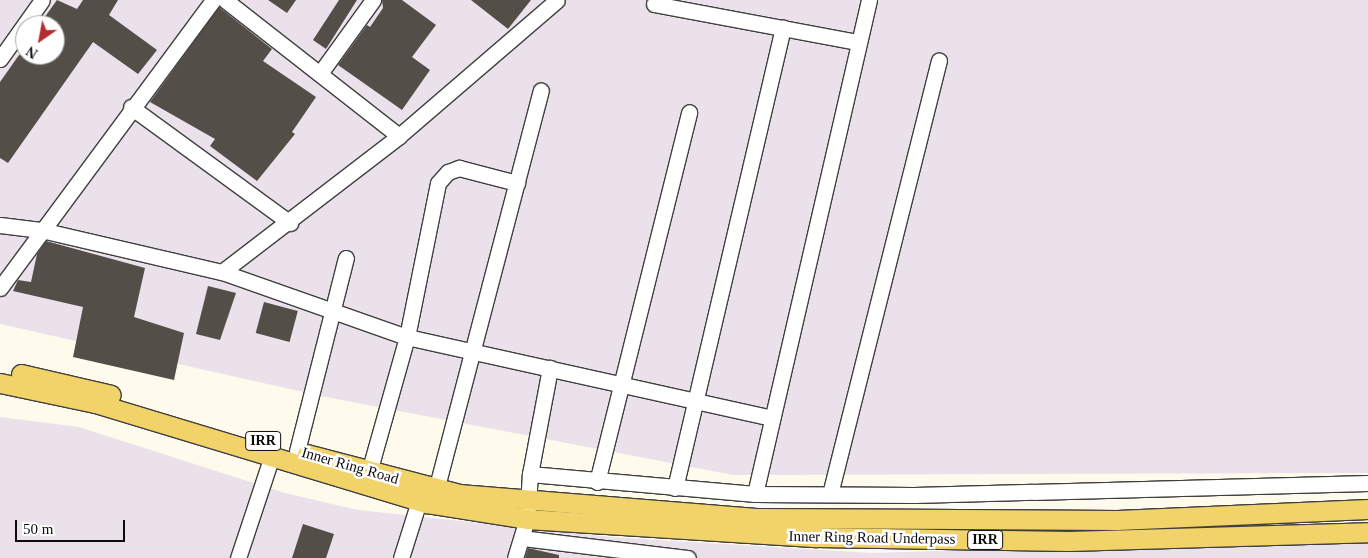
<!DOCTYPE html>
<html>
<head>
<meta charset="utf-8">
<style>
  body { margin:0 }
  #map { position:relative; width:1368px; height:558px; overflow:hidden; background:#fefbed; font-family:Georgia,serif }
  div>[style] { position:absolute }
  .industrial>* { inset:0; background:#eae1eb }
  .building>* { inset:0; background:#544e49; transform-origin:0 0 }
  .roads { filter:drop-shadow(1px 0 #3f3f3f) drop-shadow(-1px 0 #3f3f3f) drop-shadow(0 1px #3f3f3f) drop-shadow(0 -1px #3f3f3f) }
  .minor>* { height:15px; margin:-7.5px; padding:0 7.5px; transform-origin:7.5px; border-radius:7.5px; background:#fff }
  .major>* { height:19px; margin:-9.5px; padding:0 9.5px; transform-origin:9.5px; border-radius:9.5px; background:#f1d36a }
  span { translate:-50% -50%; white-space:nowrap; text-align:center; line-height:1.15; -webkit-text-stroke:5px #fff; paint-order:stroke }
  .shield-label span { padding:1px 4px; background:#fff; border:1px solid; border-radius:4px; -webkit-text-stroke-width:0 }
  .shield-label { font-size:14px; color:#0c0c0c; font-weight:700 }
  .street-label { font-size:15px; color:#0c0c0c }
  .north { position:absolute; left:15px; top:15px; width:50px; height:50px; box-sizing:border-box; background:#fff; border:1px solid #9e9e9e; border-radius:50%; rotate:213deg; font-size:14px; font-weight:700; line-height:20px; text-align:center; color:#0c0c0c }
  .north::after { content:''; display:block; margin:auto; width:18px; height:22px; background:#b52c30; clip-path:polygon(50% 0,100% 100%,50% 72%,0 100%) }
  .scale { position:absolute; left:15px; top:520px; width:110px; height:22px; box-sizing:border-box; border:2px solid #0c0c0c; border-top:0; padding-left:6px; font-size:15px; line-height:18px; white-space:nowrap; color:#0c0c0c; -webkit-text-stroke:4px #fff; paint-order:stroke }
</style>
</head>
<body>
<div id="map">
  <div class="industrial">
    <div style="clip-path:polygon(evenodd,0 0,1368px 0,1368px 473px,733px 475px,321px 396px,0 324px,0 0,25px 25px,55px 25px,55px 55px,25px 55px,25px 25px)"></div>
    <div style="clip-path:polygon(0 417px,79px 427px,285px 493px,358px 510px,611px 537px,872px 553px,1368px 538px,1368px 558px,0 558px)"></div>
  </div>
  <div class="building">
    <div style="clip-path:polygon(57px 0,77px 9px,83px 0,118px 0,109px 15px,157px 50px,138px 74px,93px 42px,8px 163px,0 158px,0 82px,19px 55px,55px 55px,55px 25px,39px 25px)"></div>
    <div style="clip-path:polygon(268px 0,296px 0,287px 13px)"></div>
    <div style="clip-path:polygon(339px 0,357px 0,326px 49px,313px 40px)"></div>
    <div style="clip-path:polygon(382px 0,402px 0,436px 25px,412px 57px,430px 70px,402px 110px,338px 65px,367px 25px,370px 27px,383px 8px)"></div>
    <div style="clip-path:polygon(471px 0,531px 0,508px 29px)"></div>
    <div style="clip-path:polygon(219px 7px,272px 49px,263px 61px,316px 97px,292px 132px,295px 134px,257px 181px,210px 146px,215px 139px,150px 102px)"></div>
    <div style="clip-path:polygon(46px 241px,145px 268px,134px 317px,184px 333px,174px 380px,73px 357px,83px 307px,13px 291px,18px 280px,31px 282px,37px 254px)"></div>
    <div style="clip-path:polygon(208px 286px,236px 293px,220px 340px,196px 334px)"></div>
    <div style="left:264px;top:302px;width:35px;height:32px;rotate:15deg"></div>
    <div style="clip-path:polygon(303px 524px,334px 534px,326px 558px,292px 558px)"></div>
    <div style="clip-path:polygon(528px 548px,559px 555px,559px 558px,525px 558px)"></div>
  </div>
  <div class="roads">
    <div class="minor">
      <div style="left:225px;top:0;width:221px;rotate:38deg"></div>
      <div style="left:654px;top:4px;width:208px;rotate:10.6deg"></div>
      <div style="left:0;top:59px;width:72px;rotate:-54.6deg"></div>
      <div style="left:321px;top:72px;width:89px;rotate:-54.2deg"></div>
      <div style="left:131px;top:107px;width:197px;rotate:36.1deg"></div>
      <div style="left:0;top:225px;width:41px;rotate:7deg"></div>
      <div style="left:41px;top:230px;width:186px;rotate:13.1deg"></div>
      <div style="left:222px;top:272px;width:196px;rotate:19.4deg"></div>
      <div style="left:407px;top:337px;width:374px;rotate:12.5deg"></div>
      <div style="left:222px;top:272px;width:223px;rotate:-37.5deg"></div>
      <div style="left:399px;top:136px;width:208px;rotate:-40.7deg"></div>
      <div style="left:0;top:288px;width:358px;rotate:-53.5deg"></div>
      <div style="left:297px;top:451px;width:199px;rotate:-75.8deg"></div>
      <div style="left:369px;top:472px;width:140px;rotate:-74.3deg"></div>
      <div style="left:407px;top:337px;width:157px;rotate:-78.6deg"></div>
      <div style="left:438px;top:183px;width:15px;rotate:-48deg"></div>
      <div style="left:448px;top:172px;width:12px;rotate:-20deg"></div>
      <div style="left:459px;top:168px;width:60px;rotate:14.5deg"></div>
      <div style="left:530px;top:474px;width:226px;rotate:5.1deg"></div>
      <div style="left:755px;top:494px;width:159px;rotate:0.4deg"></div>
      <div style="left:914px;top:495px;width:454px;rotate:-1.5deg"></div>
      <div style="left:597px;top:482px;width:381px;rotate:-76deg"></div>
      <div style="left:675px;top:488px;width:473px;rotate:-76.8deg"></div>
      <div style="left:436px;top:490px;width:413px;rotate:-75.3deg"></div>
      <div style="left:755px;top:494px;width:507px;rotate:-77.01deg"></div>
      <div style="left:830px;top:494px;width:447px;rotate:-75.9deg"></div>
      <div style="left:522px;top:538px;width:167px;rotate:6.9deg"></div>
      <div style="left:238px;top:558px;width:108px;rotate:-71.6deg"></div>
      <div style="left:401px;top:558px;width:60px;rotate:-72.5deg"></div>
      <div style="left:515px;top:558px;width:41px;rotate:-72.9deg"></div>
      <div style="left:527px;top:519px;width:45px;rotate:-86.2deg"></div>
      <div style="left:530px;top:474px;width:108px;rotate:-79.3deg"></div>
    </div>
    <div class="major">
      <div style="left:21px;top:374px;width:92px;rotate:13.1deg"></div>
      <div style="left:0;top:383px;width:97px;rotate:11.9deg"></div>
      <div style="left:95px;top:403px;width:347px;rotate:16.8deg"></div>
      <div style="left:427px;top:503px;width:101px;rotate:9.1deg"></div>
      <div style="left:527px;top:519px;width:290px;rotate:3.6deg"></div>
      <div style="left:816px;top:537px;width:253px;rotate:0.9deg"></div>
      <div style="left:1069px;top:541px;width:299px;rotate:-1.7deg"></div>
      <div style="left:307px;top:454px;width:157px;rotate:14.7deg"></div>
      <div style="left:459px;top:494px;width:298px;rotate:4.6deg"></div>
      <div style="left:756px;top:518px;width:361px;rotate:0.3deg"></div>
      <div style="left:1117px;top:520px;width:251px;rotate:-2.5deg"></div>
    </div>
  </div>
  <div class="shield-label">
    <span style="left:263px;top:441px">IRR</span>
    <span style="left:985px;top:540px">IRR</span>
  </div>
  <div class="street-label">
    <span style="left:350px;top:466px;rotate:16deg">Inner Ring Road</span>
    <span style="left:872px;top:538px;rotate:1deg">Inner Ring Road Underpass</span>
  </div>
  <div class="north">N</div>
  <div class="scale">50 m</div>
</div>
</body>
</html>
